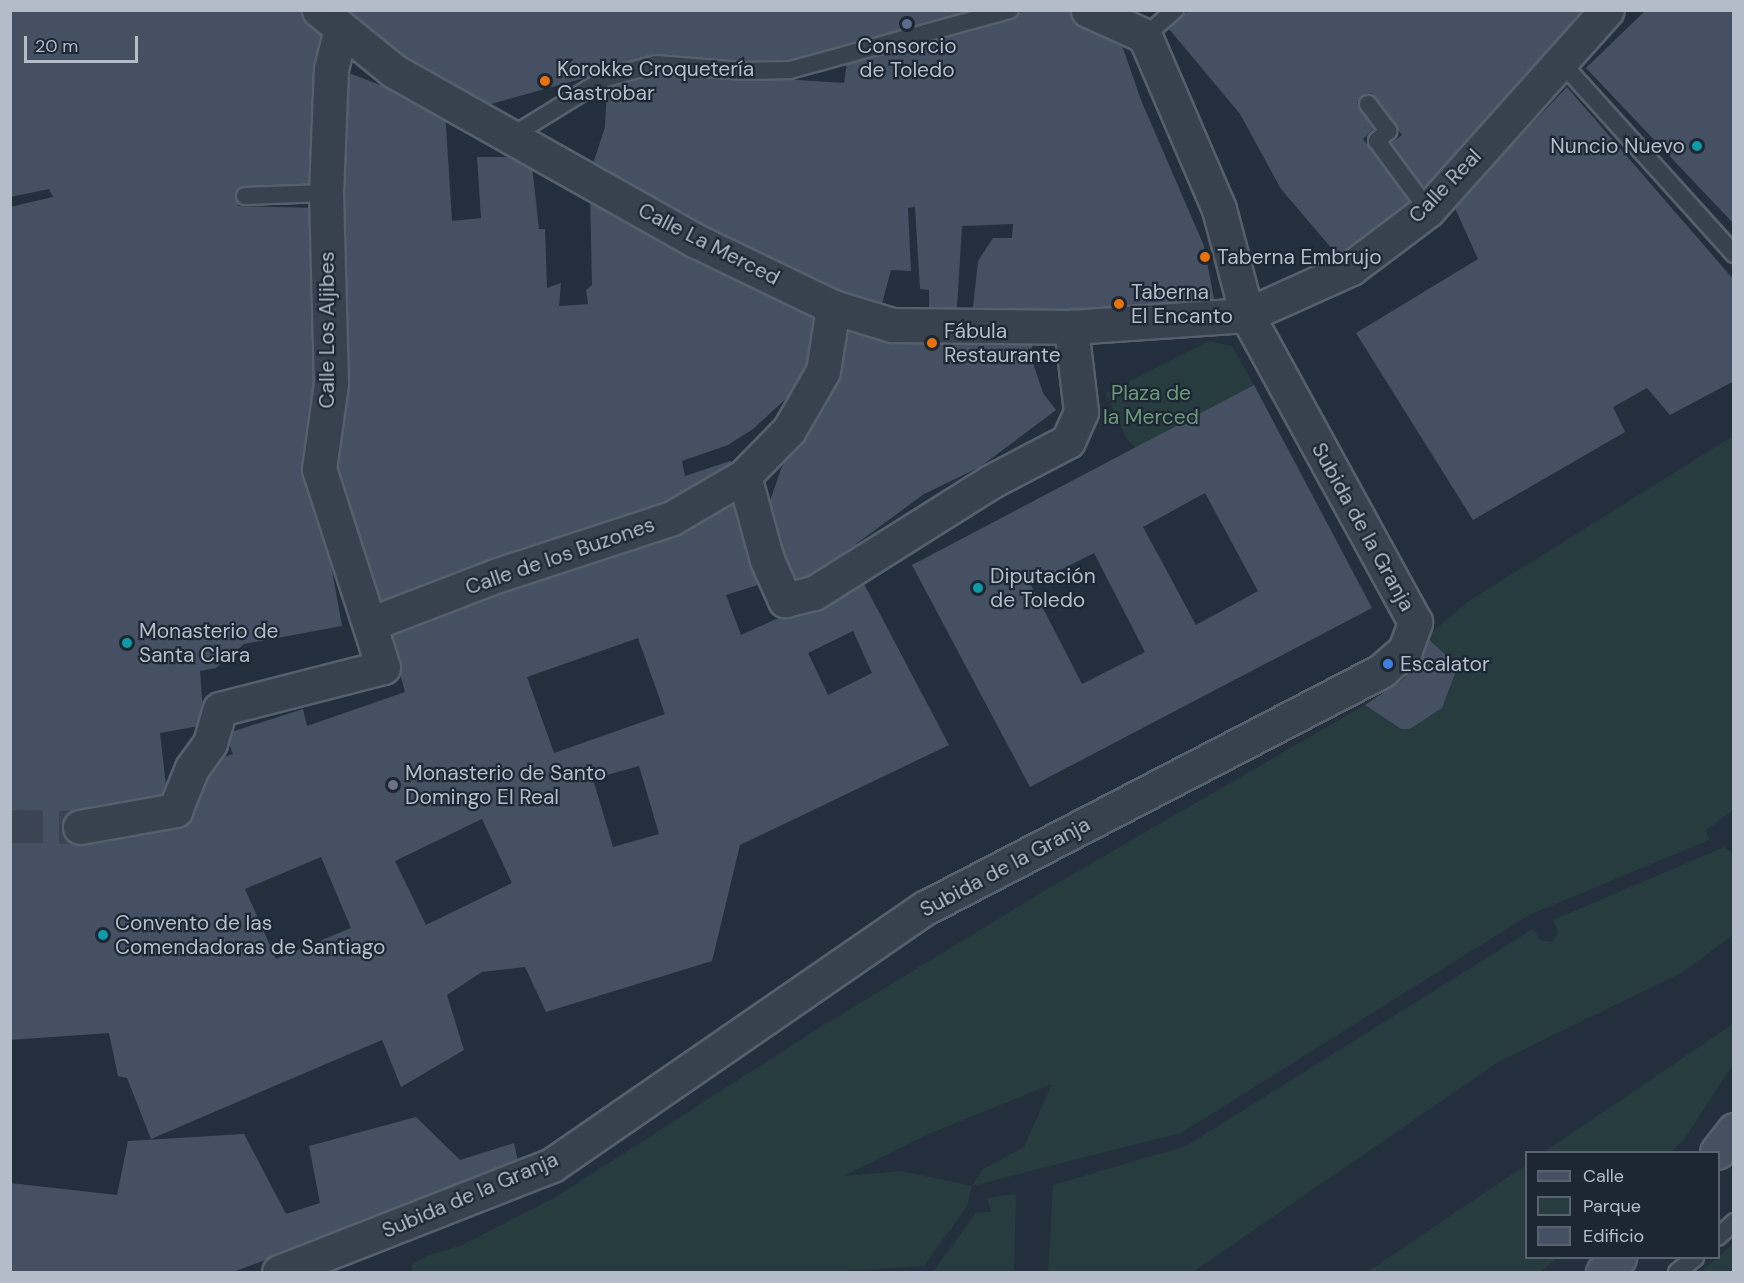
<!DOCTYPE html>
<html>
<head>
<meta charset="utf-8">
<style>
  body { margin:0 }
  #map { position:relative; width:1744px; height:1283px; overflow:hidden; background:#242f3e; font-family:"DM Sans",sans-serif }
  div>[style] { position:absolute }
  .green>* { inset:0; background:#263c3f }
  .building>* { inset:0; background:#455162 }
  .street-tunnel>* { height:33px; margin-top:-16.5px; transform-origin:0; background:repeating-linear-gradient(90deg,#3a4453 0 33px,transparent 0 49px) }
  .roads { filter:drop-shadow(2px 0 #565f6c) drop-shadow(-2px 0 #565f6c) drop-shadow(0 2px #565f6c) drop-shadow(0 -2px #565f6c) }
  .lane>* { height:16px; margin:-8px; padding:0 8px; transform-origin:8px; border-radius:8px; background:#38414e }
  .street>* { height:33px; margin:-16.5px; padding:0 16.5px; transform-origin:16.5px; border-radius:16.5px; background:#38414e }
  .secondary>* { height:33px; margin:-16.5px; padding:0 16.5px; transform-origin:16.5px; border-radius:16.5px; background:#465061 }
  .dots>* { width:16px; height:16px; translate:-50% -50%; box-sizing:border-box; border:3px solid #1d2633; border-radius:50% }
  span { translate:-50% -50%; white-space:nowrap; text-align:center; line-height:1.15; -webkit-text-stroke:4.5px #1d2633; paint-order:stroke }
  .poi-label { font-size:21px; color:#b4bcc9 }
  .left { translate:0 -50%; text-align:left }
  .right { translate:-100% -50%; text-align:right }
  .street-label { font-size:21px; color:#b4bcc9 }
  .park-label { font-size:21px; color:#6b9a76 }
  .frame { position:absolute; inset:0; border:12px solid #b4bcc9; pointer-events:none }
  .legend { position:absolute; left:1525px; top:1151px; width:195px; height:108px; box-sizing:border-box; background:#1d2633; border:2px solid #59626f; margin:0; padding:8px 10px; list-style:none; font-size:18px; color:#b4bcc9 }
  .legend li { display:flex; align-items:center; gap:12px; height:30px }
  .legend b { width:30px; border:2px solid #59626f }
  .scale { position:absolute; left:24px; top:36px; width:114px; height:27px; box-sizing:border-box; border:3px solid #b4bcc9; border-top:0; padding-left:8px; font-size:18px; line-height:21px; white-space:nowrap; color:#b4bcc9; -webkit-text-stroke:4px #1d2633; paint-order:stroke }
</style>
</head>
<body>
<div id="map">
  <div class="green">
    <div style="clip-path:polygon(1209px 341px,1232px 346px,1254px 385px,1136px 448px,1127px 439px,1106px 393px)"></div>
    <div style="clip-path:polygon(evenodd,1733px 436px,1733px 810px,1706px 830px,1709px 840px,1527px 916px,1181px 1133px,972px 1186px,967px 1206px,924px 1266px,826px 1272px,412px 1272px,412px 1265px,426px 1256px,462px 1245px,556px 1197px,819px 1028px,1061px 881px,1365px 705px,1400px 729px,1410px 729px,1442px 708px,1458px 666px,1426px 637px,1469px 601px,1733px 436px,1052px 1084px,1024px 1147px,982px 1170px,972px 1186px,901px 1171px,844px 1176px,926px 1135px,1052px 1084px)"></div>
    <div style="clip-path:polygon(1724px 847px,1733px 853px,1733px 935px,1683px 972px,1498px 1062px,1193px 1272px,1048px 1272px,1053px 1185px,1186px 1146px,1533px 929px,1540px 940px,1552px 942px,1558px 932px,1553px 920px)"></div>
    <div style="clip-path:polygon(1733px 1024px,1733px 1064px,1684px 1140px,1671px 1152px,1544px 1152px)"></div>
    <div style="clip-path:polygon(1526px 1165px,1526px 1258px,1558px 1258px,1540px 1272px,1367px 1272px)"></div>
    <div style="clip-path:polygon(1016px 1194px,1014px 1272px,933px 1272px,976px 1213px,991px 1212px,987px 1198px)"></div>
    <div style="clip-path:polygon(1733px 1243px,1733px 1272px,1700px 1272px,1718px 1258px)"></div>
  </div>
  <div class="building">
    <div style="clip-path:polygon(evenodd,10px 10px,309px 10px,332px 34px,324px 189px,238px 187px,238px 206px,318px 208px,314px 470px,342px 626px,244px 644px,216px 668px,200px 671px,204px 725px,160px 733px,168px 804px,157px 822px,196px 812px,189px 790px,205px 764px,233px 754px,225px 734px,303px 709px,307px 726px,405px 692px,386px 622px,743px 485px,761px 584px,726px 595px,741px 635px,862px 580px,949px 745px,740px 845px,712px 961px,546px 1012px,525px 967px,482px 972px,447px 995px,464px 1050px,401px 1087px,382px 1040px,151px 1139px,127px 1078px,118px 1076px,109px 1033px,10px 1040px,10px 207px,53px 197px,49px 189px,10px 197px,10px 10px,853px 631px,872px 673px,828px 695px,808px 653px,853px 631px,10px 10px,638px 638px,665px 714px,554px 753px,527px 677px,638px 638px,10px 10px,639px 766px,659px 834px,613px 847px,593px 779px,639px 766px,10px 10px,482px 819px,512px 883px,426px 925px,395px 861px,482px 819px,10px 10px,321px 857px,351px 928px,276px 959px,245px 889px,321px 857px)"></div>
    <div style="clip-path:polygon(329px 10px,972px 10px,973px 12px,812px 58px,751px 65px,681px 62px,667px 55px,477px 108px)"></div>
    <div style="clip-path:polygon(1030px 10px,1074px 10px,1117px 31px,1141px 100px,1204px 246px,1215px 304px,972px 317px,978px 261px,993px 238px,1012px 238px,1013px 224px,962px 226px,957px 308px,929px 310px,929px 290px,920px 289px,915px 207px,908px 208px,911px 271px,891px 270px,880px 311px,818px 293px,592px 167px,605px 127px,607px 87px,659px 71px,844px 83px,847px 63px)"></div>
    <div style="clip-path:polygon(1189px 10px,1591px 10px,1424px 192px,1388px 145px,1402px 135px,1371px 93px,1357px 102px,1373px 129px,1363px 139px,1416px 206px,1339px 257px,1281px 189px,1240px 114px,1169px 29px)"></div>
    <div style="clip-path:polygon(1646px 10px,1734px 10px,1734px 224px,1586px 68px)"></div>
    <div style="clip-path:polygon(341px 70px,445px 110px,452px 221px,481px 218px,477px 157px,531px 157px,539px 229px,545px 229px,547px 288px,561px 283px,559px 306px,588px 304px,586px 290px,592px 285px,590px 192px,817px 303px,817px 370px,753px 429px,728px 445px,682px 461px,685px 476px,730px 461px,738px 473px,666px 510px,371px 606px,340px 515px,332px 400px)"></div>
    <div style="clip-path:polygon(1567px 87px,1734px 280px,1734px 381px,1670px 415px,1647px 388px,1613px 407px,1625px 432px,1473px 520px,1356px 333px,1478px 259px,1454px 206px)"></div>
    <div style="clip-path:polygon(836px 328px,881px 338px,1031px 335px,1034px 366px,1043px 393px,1056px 410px,980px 467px,924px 494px,856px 544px,860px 550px,788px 588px,762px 524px,781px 469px,828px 380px)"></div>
    <div style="clip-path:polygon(evenodd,1254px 385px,1372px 608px,1030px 787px,912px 565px,1254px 385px,1205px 493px,1258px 591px,1196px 625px,1143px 527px,1205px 493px,1254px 385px,1094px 553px,1145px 652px,1082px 684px,1031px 585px,1094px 553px)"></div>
    <div style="clip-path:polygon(1426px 637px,1458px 666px,1442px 708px,1410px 729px,1401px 729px,1365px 705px,1405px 678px)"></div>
    <div style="clip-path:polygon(416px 1117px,460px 1160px,514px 1143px,519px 1166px,233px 1272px,10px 1272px,10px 1183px,117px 1195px,128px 1141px,244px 1134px,286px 1214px,320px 1203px,309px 1146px)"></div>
  </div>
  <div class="street-tunnel">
    <div style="left:10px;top:826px;width:70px;rotate:0.8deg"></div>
  </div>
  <div class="roads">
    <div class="lane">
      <div style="left:1145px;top:36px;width:40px;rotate:-41deg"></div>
      <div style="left:1562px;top:63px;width:257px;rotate:48deg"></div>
      <div style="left:1368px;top:104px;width:34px;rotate:53deg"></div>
      <div style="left:1388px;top:131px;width:15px;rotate:138deg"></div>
      <div style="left:1377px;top:141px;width:86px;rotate:53.5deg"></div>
      <div style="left:510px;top:137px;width:113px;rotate:-31.6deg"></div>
      <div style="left:606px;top:78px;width:52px;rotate:-15.6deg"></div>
      <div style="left:656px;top:64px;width:86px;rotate:4.7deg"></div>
      <div style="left:742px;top:71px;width:48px;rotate:-1.2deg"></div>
      <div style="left:790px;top:70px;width:228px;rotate:-15.3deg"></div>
      <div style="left:245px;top:196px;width:81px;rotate:-2.1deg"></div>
      <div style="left:1718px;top:1237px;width:22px;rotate:-43deg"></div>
      <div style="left:1677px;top:1272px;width:23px;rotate:-38deg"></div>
    </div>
    <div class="street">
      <div style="left:319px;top:10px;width:97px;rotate:39.1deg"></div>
      <div style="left:394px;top:71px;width:344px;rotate:29.4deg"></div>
      <div style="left:694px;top:240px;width:154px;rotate:25.7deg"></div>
      <div style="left:833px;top:307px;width:62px;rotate:17deg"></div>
      <div style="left:892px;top:325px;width:179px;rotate:0.6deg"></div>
      <div style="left:1071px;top:327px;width:176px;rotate:-3.9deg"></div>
      <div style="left:1247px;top:315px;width:114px;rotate:-24.3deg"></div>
      <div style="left:1351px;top:268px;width:96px;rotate:-37deg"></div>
      <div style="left:1428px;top:210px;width:268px;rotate:-48.2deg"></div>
      <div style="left:744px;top:476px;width:87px;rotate:74.7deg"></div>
      <div style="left:767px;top:560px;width:44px;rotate:65.8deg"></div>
      <div style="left:785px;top:600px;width:30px;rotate:-14deg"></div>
      <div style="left:814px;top:593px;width:208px;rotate:-32.2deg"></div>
      <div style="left:990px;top:482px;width:88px;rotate:-27.7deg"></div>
      <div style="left:1068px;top:441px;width:32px;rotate:-66deg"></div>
      <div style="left:1081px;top:412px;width:86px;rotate:-96.7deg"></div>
      <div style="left:370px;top:624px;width:134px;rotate:-21deg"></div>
      <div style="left:495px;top:576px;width:186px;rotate:-18.1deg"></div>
      <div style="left:672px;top:518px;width:83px;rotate:-30.3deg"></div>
      <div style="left:744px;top:476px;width:64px;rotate:-45.6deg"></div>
      <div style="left:789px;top:430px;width:68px;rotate:-60deg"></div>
      <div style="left:823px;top:371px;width:65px;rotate:-81.1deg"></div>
      <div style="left:80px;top:827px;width:97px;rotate:-10.1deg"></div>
      <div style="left:175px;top:810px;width:45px;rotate:-68deg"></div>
      <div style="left:192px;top:768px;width:31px;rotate:-54deg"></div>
      <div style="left:210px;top:743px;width:35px;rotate:-74deg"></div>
      <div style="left:220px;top:709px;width:168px;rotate:-14.4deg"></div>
      <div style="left:383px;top:667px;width:208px;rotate:-107.9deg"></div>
      <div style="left:319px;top:469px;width:86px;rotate:-82deg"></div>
      <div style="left:331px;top:384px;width:191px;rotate:-91.5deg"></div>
      <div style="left:326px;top:193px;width:124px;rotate:-87.7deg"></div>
      <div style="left:331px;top:69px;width:41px;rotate:-76deg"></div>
      <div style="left:279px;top:1272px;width:293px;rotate:-21.4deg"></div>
      <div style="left:552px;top:1165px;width:453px;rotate:-34.6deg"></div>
      <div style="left:925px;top:908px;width:514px;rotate:-27.46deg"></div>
      <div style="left:1381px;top:671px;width:32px;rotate:-41deg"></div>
      <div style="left:1405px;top:650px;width:30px;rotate:-70deg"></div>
      <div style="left:1415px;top:622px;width:350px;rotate:-118.7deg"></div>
      <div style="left:1247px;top:315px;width:110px;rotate:-104.8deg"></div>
      <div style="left:1219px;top:209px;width:188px;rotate:-113.2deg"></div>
      <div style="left:1145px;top:36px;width:63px;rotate:-155.5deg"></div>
    </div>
    <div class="secondary">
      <div style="left:1717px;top:1152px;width:28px;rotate:-52deg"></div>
      <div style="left:1603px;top:1272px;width:21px;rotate:-41deg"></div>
    </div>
  </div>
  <div class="dots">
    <div style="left:907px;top:24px;background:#5c6f8a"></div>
    <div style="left:545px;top:81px;background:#e8710a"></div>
    <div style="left:1697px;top:146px;background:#0f9aa8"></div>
    <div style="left:1205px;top:257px;background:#e8710a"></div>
    <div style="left:1119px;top:304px;background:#e8710a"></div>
    <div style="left:932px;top:343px;background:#e8710a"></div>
    <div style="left:978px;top:588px;background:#0f9aa8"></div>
    <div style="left:127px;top:643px;background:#0f9aa8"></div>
    <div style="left:1388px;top:664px;background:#3f7fe0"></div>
    <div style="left:393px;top:785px;background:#6b7280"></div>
    <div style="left:103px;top:935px;background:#0f9aa8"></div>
  </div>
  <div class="poi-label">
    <span style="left:907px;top:58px">Consorcio<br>de Toledo</span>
    <span class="left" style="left:557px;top:81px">Korokke Croquetería<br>Gastrobar</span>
    <span class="right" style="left:1685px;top:146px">Nuncio Nuevo</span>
    <span class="left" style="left:1217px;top:257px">Taberna Embrujo</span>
    <span class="left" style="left:1131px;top:304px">Taberna<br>El Encanto</span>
    <span class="left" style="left:944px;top:343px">Fábula<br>Restaurante</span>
    <span class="left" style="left:990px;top:588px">Diputación<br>de Toledo</span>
    <span class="left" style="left:139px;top:643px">Monasterio de<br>Santa Clara</span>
    <span class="left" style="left:1400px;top:664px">Escalator</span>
    <span class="left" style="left:405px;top:785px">Monasterio de Santo<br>Domingo El Real</span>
    <span class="left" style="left:115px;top:935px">Convento de las<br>Comendadoras de Santiago</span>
  </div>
  <div class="street-label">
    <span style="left:1445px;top:186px;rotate:-46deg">Calle Real</span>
    <span style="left:709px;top:244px;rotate:27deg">Calle La Merced</span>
    <span style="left:327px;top:330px;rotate:-90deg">Calle Los Aljibes</span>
    <span style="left:1363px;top:527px;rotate:61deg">Subida de la Granja</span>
    <span style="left:560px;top:556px;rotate:-19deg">Calle de los Buzones</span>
    <span style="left:1005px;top:867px;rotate:-28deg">Subida de la Granja</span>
    <span style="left:470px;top:1195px;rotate:-23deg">Subida de la Granja</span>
  </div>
  <div class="park-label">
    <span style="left:1151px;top:405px">Plaza de<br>la Merced</span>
  </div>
  <div class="frame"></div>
  <ul class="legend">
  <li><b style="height:8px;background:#465061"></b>Calle</li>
  <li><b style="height:16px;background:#263c3f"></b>Parque</li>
  <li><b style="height:16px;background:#455162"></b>Edificio</li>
  </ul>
  <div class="scale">20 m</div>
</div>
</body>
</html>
